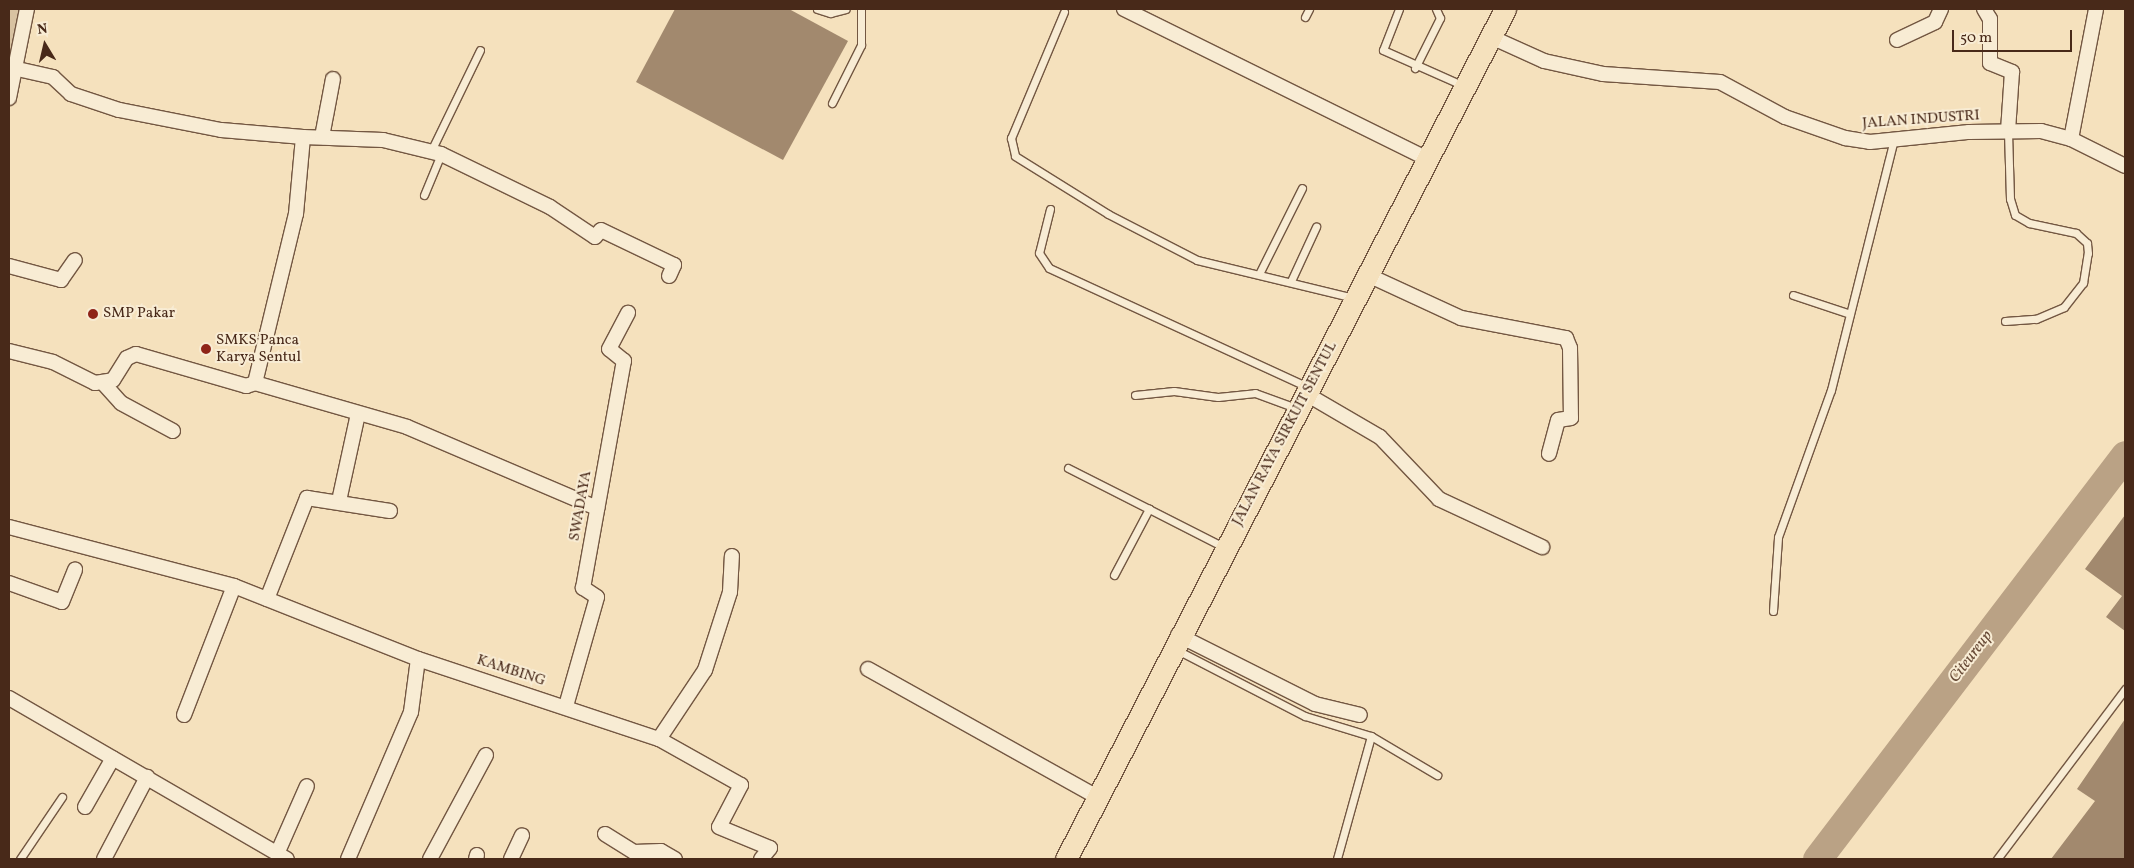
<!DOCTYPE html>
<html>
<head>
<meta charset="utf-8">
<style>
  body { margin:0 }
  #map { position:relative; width:2134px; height:868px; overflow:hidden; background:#f5e1bd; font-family:Vollkorn,serif }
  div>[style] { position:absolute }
  .green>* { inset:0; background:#d8c2a1 }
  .river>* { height:29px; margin:-14.5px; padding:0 14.5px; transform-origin:14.5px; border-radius:14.5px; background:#baa285 }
  .building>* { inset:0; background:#a2896e }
  .roads { filter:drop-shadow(1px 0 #735742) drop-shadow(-1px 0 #735742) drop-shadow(0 1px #735742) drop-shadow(0 -1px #735742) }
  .service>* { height:7px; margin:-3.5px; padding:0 3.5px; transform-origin:3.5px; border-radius:3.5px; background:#f8ecd4 }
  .minor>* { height:14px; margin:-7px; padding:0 7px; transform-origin:7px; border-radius:7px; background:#f8ecd4 }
  .primary>* { height:21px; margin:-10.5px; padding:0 10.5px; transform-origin:10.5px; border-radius:10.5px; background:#f5e1bd }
  .dots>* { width:14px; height:14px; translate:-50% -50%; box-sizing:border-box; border:2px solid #f8ecd4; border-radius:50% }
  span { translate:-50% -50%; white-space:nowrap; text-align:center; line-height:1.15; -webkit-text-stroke:4px #f8ecd4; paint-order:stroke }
  .street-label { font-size:15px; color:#482919 }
  .poi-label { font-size:15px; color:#482919 }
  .left { translate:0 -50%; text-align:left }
  .water-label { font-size:16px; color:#6a4d39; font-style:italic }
  .frame { position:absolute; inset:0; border:10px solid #482919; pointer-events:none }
  .north { position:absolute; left:20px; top:20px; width:50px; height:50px; -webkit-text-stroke:4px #f8ecd4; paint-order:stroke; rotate:351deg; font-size:14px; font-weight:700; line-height:20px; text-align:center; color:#482919 }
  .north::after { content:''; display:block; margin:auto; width:18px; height:22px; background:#482919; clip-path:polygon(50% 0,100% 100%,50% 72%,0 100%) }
  .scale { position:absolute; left:1952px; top:30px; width:120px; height:22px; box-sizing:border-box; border:2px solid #482919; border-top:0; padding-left:6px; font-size:15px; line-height:18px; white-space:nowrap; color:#482919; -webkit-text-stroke:4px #f8ecd4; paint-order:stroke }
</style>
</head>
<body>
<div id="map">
  <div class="green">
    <div style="clip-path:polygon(9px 9px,27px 9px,9px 100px)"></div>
  </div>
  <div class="river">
    <div style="left:1817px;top:859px;width:508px;rotate:-52.68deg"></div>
  </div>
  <div class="building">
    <div style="clip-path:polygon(675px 9px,789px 9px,848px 41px,783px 160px,636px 82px)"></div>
    <div style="clip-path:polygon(2125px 515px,2125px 631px,2106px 617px,2122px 596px,2085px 569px)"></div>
    <div style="clip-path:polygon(2125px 719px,2125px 859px,2051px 859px,2095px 801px,2077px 789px)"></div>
  </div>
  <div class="roads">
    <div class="service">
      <div style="left:817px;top:9px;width:14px;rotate:17deg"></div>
      <div style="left:830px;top:13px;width:16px;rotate:-14deg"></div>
      <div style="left:1399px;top:9px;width:44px;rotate:111.3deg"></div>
      <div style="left:1383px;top:50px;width:86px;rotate:23.9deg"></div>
      <div style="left:1064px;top:12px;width:137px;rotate:112.8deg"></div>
      <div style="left:1011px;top:138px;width:18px;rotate:77deg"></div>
      <div style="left:1015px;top:156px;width:110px;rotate:31.9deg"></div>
      <div style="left:1108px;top:214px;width:100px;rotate:27.3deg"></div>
      <div style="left:1197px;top:260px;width:162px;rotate:13.6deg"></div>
      <div style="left:1305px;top:17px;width:9px;rotate:-63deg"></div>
      <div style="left:1415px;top:68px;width:56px;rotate:-63.4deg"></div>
      <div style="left:1440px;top:18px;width:10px;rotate:-114deg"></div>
      <div style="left:832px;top:103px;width:65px;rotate:-63.4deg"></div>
      <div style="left:861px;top:45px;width:36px;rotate:-90deg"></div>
      <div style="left:431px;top:151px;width:112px;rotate:-64.1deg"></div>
      <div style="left:424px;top:195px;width:44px;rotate:-67.5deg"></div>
      <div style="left:1050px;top:209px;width:45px;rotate:104deg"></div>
      <div style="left:1039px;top:253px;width:18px;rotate:56deg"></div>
      <div style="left:1049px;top:268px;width:283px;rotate:24.7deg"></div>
      <div style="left:1259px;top:274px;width:96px;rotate:-63.4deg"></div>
      <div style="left:1291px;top:281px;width:60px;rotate:-65.2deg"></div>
      <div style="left:1793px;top:295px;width:60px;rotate:18.4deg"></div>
      <div style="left:2005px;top:321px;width:31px;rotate:-4deg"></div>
      <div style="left:2036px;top:319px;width:30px;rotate:-23deg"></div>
      <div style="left:2064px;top:307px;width:31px;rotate:-52deg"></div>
      <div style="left:2083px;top:283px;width:30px;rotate:-81deg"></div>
      <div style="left:2088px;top:253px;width:10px;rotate:-96deg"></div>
      <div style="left:2087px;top:243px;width:15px;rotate:-138deg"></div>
      <div style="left:2076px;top:233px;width:48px;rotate:-168deg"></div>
      <div style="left:2029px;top:223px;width:16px;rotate:-150deg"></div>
      <div style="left:2015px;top:215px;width:17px;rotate:-107deg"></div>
      <div style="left:2010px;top:199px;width:68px;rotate:-91.7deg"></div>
      <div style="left:1135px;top:395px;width:39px;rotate:-6deg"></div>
      <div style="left:1174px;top:391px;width:44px;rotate:7.8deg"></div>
      <div style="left:1218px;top:397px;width:37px;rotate:-6deg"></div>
      <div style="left:1255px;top:393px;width:44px;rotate:20.1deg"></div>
      <div style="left:1068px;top:468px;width:91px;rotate:26.8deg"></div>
      <div style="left:1114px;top:575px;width:75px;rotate:-62.1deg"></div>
      <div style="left:1149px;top:509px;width:84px;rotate:26.9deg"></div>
      <div style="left:1773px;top:611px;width:74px;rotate:-86.1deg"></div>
      <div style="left:1778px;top:537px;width:156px;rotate:-70.2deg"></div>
      <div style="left:1831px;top:390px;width:258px;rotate:-75.9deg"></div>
      <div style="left:1177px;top:650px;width:144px;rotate:27.3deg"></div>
      <div style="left:1305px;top:716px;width:69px;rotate:16.9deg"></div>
      <div style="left:1371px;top:736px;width:128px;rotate:105.5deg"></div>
      <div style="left:1371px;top:736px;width:77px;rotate:30.6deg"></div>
      <div style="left:20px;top:859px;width:75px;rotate:-55.9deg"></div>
      <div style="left:1997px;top:859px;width:213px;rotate:-53deg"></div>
    </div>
    <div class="minor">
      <div style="left:1124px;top:9px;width:341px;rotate:26.3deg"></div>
      <div style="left:1984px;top:9px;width:12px;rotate:59deg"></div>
      <div style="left:1990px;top:19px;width:44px;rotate:90deg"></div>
      <div style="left:1990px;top:63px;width:24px;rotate:22deg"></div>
      <div style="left:2012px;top:72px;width:59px;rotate:93.9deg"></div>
      <div style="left:1491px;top:37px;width:58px;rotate:24.4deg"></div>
      <div style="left:1544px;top:61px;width:60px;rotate:12.4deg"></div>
      <div style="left:1603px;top:74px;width:117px;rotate:3.9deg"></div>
      <div style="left:1720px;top:82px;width:74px;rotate:28.3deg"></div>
      <div style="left:1785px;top:117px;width:64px;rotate:19.3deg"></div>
      <div style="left:1845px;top:138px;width:25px;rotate:9deg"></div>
      <div style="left:1870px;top:142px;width:100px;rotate:-5.8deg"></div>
      <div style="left:1969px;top:132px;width:72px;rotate:-0.8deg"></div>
      <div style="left:2041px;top:131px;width:31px;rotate:15deg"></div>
      <div style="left:2071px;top:139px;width:60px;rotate:26.6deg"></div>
      <div style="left:1897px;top:40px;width:42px;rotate:-25.3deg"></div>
      <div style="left:1935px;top:22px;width:14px;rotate:-65deg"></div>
      <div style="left:9px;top:98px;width:91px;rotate:-78.6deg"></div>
      <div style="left:303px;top:137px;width:80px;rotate:2.1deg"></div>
      <div style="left:383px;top:140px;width:60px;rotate:13.6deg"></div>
      <div style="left:441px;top:154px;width:121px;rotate:25.9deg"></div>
      <div style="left:550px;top:207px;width:54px;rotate:33.7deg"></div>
      <div style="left:595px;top:237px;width:9px;rotate:-49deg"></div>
      <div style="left:601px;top:230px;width:81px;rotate:25.6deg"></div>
      <div style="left:674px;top:265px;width:12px;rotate:114deg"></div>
      <div style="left:322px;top:137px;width:59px;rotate:-79.3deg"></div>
      <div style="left:2071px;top:139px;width:132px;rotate:-79.1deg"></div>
      <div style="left:9px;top:266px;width:54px;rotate:15.1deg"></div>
      <div style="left:61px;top:280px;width:24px;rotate:-55deg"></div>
      <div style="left:1370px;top:276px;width:100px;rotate:24.8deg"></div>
      <div style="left:1461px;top:318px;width:107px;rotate:10.8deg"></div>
      <div style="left:1566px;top:338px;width:11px;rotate:68deg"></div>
      <div style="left:1570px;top:348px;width:70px;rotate:89.2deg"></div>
      <div style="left:1571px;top:418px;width:13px;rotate:171deg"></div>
      <div style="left:1558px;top:420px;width:35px;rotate:105deg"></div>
      <div style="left:9px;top:351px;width:45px;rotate:14deg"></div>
      <div style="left:53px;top:362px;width:47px;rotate:26.6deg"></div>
      <div style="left:95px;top:383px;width:18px;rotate:-9deg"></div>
      <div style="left:113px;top:380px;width:26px;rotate:-58deg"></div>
      <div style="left:127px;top:358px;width:10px;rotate:-24deg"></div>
      <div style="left:136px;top:354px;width:115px;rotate:16.2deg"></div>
      <div style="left:246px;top:386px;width:9px;rotate:-18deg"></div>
      <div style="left:255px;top:383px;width:174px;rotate:-76.4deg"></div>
      <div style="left:296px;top:214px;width:77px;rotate:-84.8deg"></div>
      <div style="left:303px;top:137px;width:82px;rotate:-175.1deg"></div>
      <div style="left:221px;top:130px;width:104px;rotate:-168.9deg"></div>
      <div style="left:119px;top:110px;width:51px;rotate:-161.6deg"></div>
      <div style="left:71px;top:94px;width:25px;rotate:-137deg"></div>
      <div style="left:53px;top:77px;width:41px;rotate:-167.3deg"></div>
      <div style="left:255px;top:383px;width:158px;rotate:16.1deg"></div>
      <div style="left:407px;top:427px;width:207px;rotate:23.1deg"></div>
      <div style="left:104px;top:384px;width:25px;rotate:48deg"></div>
      <div style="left:121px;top:403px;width:59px;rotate:28.3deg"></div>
      <div style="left:1308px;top:395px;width:83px;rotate:30.3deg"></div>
      <div style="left:1380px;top:437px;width:86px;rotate:46.4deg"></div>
      <div style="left:1439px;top:499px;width:114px;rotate:25deg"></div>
      <div style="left:339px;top:501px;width:89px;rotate:-77.7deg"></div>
      <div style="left:9px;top:527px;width:233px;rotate:14.7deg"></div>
      <div style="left:234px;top:586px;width:198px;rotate:21.6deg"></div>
      <div style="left:418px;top:659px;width:254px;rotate:18.4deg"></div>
      <div style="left:659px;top:739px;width:94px;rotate:29.3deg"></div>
      <div style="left:741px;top:785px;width:47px;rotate:117.6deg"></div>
      <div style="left:719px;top:827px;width:55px;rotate:22.4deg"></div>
      <div style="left:770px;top:848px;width:14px;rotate:129deg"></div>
      <div style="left:9px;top:583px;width:56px;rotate:19.7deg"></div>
      <div style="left:62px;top:602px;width:35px;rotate:-68deg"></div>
      <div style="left:267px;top:599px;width:109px;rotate:-68.4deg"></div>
      <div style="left:307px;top:498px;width:84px;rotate:8.9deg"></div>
      <div style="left:1178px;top:635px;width:153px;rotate:26.7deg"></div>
      <div style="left:1315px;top:704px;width:46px;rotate:13.7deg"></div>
      <div style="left:868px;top:669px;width:262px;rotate:29.2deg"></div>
      <div style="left:9px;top:698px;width:321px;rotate:30.1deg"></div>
      <div style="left:566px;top:706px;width:113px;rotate:-74.1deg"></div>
      <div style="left:597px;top:597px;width:17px;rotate:-147deg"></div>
      <div style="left:583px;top:588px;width:231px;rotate:-79.8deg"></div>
      <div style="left:624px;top:361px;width:19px;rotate:-141deg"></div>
      <div style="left:609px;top:349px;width:41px;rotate:-62.2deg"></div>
      <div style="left:184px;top:715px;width:138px;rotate:-68.8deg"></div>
      <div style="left:659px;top:739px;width:83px;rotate:-56.3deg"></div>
      <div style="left:705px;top:670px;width:82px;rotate:-72.2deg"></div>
      <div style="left:730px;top:592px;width:36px;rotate:-87deg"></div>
      <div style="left:85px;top:807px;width:56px;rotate:-60.3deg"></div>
      <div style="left:605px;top:834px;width:34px;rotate:32deg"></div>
      <div style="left:634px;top:852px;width:27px;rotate:-2deg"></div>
      <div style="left:661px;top:851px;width:16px;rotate:30deg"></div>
      <div style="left:277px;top:854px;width:74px;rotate:-66.2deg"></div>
      <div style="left:104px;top:859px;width:93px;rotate:-62.3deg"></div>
      <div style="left:348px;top:859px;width:160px;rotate:-66.8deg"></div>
      <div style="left:411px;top:712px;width:53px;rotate:-82.5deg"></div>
      <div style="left:430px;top:859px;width:118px;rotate:-61.7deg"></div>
      <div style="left:476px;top:859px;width:4px;rotate:-76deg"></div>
      <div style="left:511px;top:859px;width:26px;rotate:-65deg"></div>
    </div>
    <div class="primary">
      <div style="left:1066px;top:859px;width:957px;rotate:-62.68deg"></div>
    </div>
  </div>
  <div class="dots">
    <div style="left:93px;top:314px;background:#8f2418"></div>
    <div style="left:206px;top:349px;background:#8f2418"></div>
  </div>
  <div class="street-label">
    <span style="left:1921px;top:120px;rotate:-4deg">JALAN INDUSTRI</span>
    <span style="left:1285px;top:434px;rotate:-62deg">JALAN RAYA SIRKUIT SENTUL</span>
    <span style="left:581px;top:506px;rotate:-80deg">SWADAYA</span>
    <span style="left:511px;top:671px;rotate:18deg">KAMBING</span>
  </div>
  <div class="poi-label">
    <span class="left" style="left:103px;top:314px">SMP Pakar</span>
    <span class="left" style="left:216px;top:349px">SMKS Panca<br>Karya Sentul</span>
  </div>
  <div class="water-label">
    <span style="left:1971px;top:657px;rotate:-53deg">Citeureup</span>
  </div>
  <div class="frame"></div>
  <div class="north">N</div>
  <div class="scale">50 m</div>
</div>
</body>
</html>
